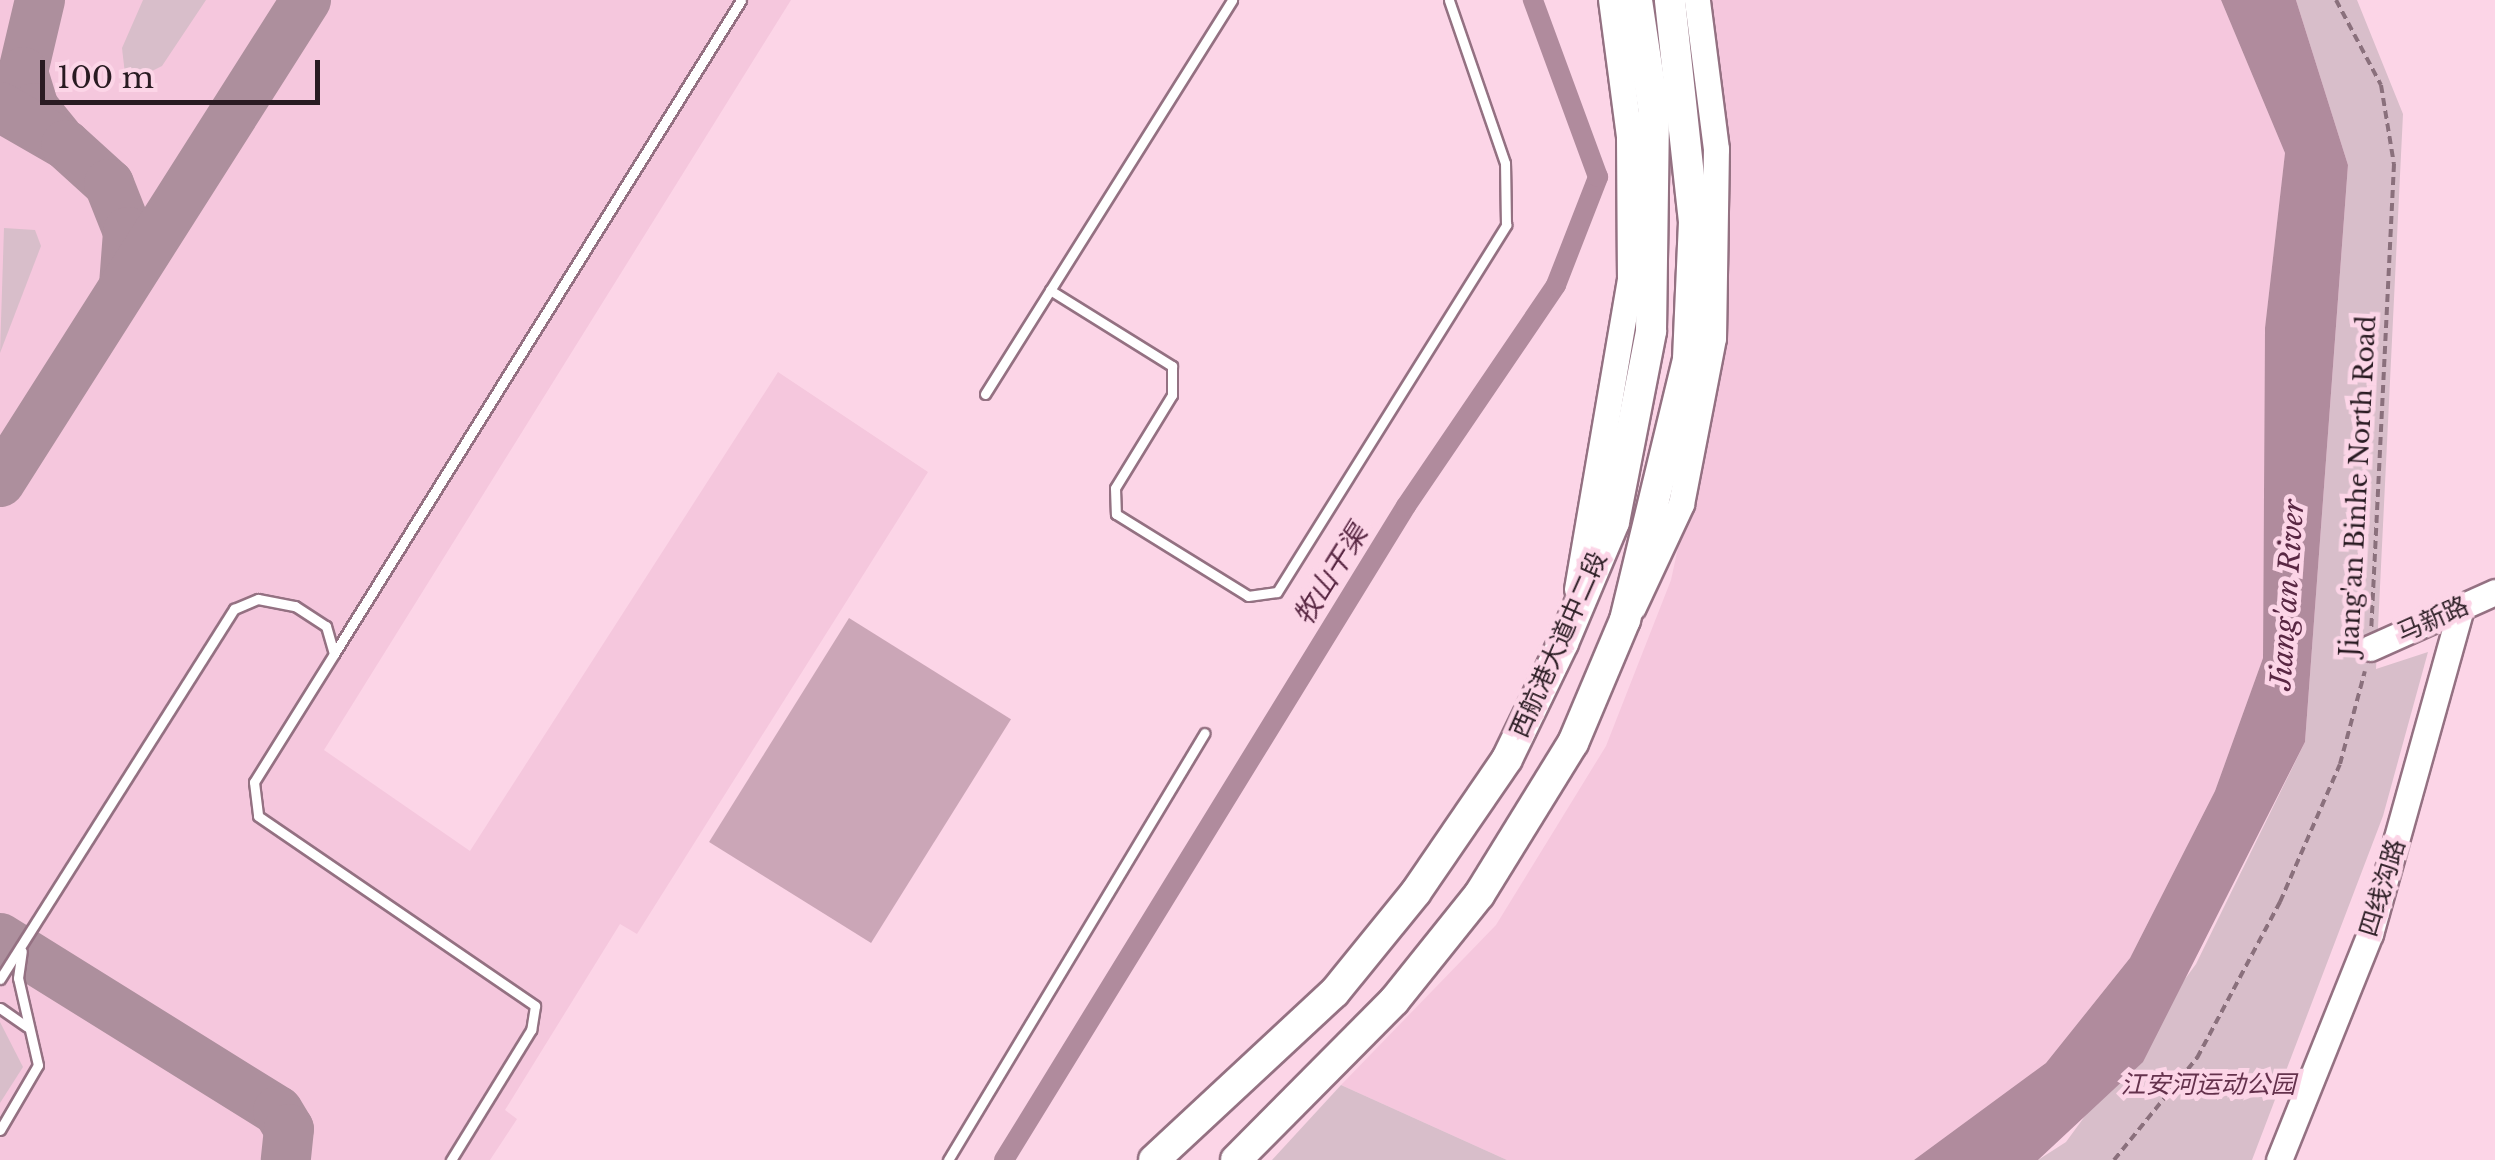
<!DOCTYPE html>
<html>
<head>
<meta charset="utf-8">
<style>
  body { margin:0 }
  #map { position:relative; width:2495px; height:1160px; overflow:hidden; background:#fcd5e7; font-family:"Libre Baskerville","Noto Sans SC",serif }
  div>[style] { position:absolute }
  .built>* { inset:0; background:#f5c7dd }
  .green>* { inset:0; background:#d8beca }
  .water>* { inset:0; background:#b08b9d }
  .canal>* { height:20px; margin:-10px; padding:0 10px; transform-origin:10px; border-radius:10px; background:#b08b9d }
  .taxiway>* { height:50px; margin:-25px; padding:0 25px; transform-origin:25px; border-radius:25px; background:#ad8f9d }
  .building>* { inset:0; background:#cba6b7; transform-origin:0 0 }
  .path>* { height:4px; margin-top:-2px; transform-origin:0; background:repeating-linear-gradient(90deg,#8a707c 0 8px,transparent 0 13px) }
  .roads { filter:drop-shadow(2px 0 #947182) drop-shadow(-2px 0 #947182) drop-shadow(0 2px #947182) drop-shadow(0 -2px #947182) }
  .lane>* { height:9px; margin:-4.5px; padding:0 4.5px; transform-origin:4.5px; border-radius:4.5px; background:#fff }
  .secondary>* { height:25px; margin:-12.5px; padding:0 12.5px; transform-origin:12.5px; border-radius:12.5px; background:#fff }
  .primary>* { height:30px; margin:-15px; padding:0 15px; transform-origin:15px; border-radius:15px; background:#fff }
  span { translate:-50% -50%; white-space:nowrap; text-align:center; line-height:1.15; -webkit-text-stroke:9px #fcd5e7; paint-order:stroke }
  .street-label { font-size:25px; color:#291b22 }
  .park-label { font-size:25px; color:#64314c; font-style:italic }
  .water-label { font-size:28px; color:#592743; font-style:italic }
  .scale { position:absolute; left:40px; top:60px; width:280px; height:45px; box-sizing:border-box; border:5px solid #291b22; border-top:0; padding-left:12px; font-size:30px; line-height:35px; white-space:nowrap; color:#291b22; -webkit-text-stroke:8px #fcd5e7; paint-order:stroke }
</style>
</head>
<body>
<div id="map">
  <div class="built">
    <div style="clip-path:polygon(0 0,791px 0,324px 750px,470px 851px,778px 372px,928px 472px,637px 934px,620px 924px,505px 1110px,517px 1119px,490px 1160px,0 1160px)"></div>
    <div style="clip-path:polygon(1710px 0,2221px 0,2285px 153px,2265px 328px,2263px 658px,2215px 791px,2130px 958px,2046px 1063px,1914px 1160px,1507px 1160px,1341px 1085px,1496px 925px,1606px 746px,1671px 580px,1718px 363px,1724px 113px)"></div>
  </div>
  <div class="green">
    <div style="clip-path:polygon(143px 0,206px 0,162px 66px,140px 77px,125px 74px,122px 48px)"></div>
    <div style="clip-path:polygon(2296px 0,2357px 0,2403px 114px,2376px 669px,2428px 652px,2383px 816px,2252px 1160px,2038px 1160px,2066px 1142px,2196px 964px,2305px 742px,2348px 165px)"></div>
    <div style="clip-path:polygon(4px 228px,35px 230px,41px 246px,0 353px)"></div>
    <div style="clip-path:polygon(0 1022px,23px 1067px,0 1103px)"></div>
    <div style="clip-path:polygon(1341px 1085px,1507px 1160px,1272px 1160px)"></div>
  </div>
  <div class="water">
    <div style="clip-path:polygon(2221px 0,2296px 0,2348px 165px,2305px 742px,2143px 1062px,2038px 1160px,1914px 1160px,2046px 1063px,2130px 958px,2215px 791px,2263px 658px,2265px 328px,2285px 153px)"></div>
  </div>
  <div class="canal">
    <div style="left:1004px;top:1160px;width:768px;rotate:-58.42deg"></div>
    <div style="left:1406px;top:506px;width:267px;rotate:-55.8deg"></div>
    <div style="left:1556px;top:285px;width:116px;rotate:-68.7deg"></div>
    <div style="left:1598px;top:177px;width:189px;rotate:-110.2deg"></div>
  </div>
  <div class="taxiway">
    <div style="left:40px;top:0;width:74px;rotate:103.3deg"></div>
    <div style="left:23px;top:72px;width:38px;rotate:73deg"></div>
    <div style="left:34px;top:108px;width:38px;rotate:51deg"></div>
    <div style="left:0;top:107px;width:76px;rotate:29.9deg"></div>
    <div style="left:66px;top:145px;width:58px;rotate:42.2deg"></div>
    <div style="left:109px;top:184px;width:52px;rotate:68.4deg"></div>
    <div style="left:128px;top:232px;width:53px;rotate:94.3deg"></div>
    <div style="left:0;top:482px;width:571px;rotate:-57.59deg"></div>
    <div style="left:0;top:938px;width:327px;rotate:31.9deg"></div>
    <div style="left:278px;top:1111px;width:21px;rotate:59deg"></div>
    <div style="left:289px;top:1129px;width:31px;rotate:96deg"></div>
  </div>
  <div class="building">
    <div style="left:849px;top:618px;width:191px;height:264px;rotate:32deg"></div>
  </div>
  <div class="path">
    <div style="left:2336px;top:0;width:96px;rotate:62.1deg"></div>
    <div style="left:2381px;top:85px;width:80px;rotate:80.7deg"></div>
    <div style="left:2394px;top:164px;width:464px;rotate:92.8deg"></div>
    <div style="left:2114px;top:1160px;width:132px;rotate:-50.9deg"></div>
    <div style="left:2197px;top:1058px;width:177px;rotate:-62deg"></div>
    <div style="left:2280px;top:902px;width:150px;rotate:-66.5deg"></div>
    <div style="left:2340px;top:764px;width:96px;rotate:-75deg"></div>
  </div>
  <div class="roads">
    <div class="lane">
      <div style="left:1050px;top:290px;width:144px;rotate:31.9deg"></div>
      <div style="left:1172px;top:366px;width:29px;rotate:90deg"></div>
      <div style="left:1172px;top:395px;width:109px;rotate:121.5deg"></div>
      <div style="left:1115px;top:488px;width:26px;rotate:88deg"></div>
      <div style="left:1116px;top:514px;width:155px;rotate:31.8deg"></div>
      <div style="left:1248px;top:596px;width:29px;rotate:-8deg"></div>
      <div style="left:1277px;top:592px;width:433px;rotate:-58deg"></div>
      <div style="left:1506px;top:225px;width:62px;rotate:-90.9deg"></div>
      <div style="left:1505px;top:163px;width:172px;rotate:-109deg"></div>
      <div style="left:985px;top:394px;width:465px;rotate:-57.9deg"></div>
      <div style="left:334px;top:654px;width:770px;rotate:-58.1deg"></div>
      <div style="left:0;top:979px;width:438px;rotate:-57.7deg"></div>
      <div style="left:234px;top:609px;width:26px;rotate:-23deg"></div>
      <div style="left:258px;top:599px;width:38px;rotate:11deg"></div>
      <div style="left:295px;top:606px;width:37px;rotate:33deg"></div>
      <div style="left:326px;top:626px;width:29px;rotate:74deg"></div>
      <div style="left:334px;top:654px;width:151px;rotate:122deg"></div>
      <div style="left:254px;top:782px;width:34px;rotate:83deg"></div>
      <div style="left:258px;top:816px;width:336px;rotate:34.4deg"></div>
      <div style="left:535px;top:1006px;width:24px;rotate:99deg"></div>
      <div style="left:531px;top:1030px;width:153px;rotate:121.6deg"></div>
      <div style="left:0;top:1008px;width:33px;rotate:35deg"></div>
      <div style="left:0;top:1130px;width:75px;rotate:-59.7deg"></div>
      <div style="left:38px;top:1065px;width:89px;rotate:-102.9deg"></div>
      <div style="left:18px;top:978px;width:27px;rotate:-82deg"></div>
      <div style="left:948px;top:1160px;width:498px;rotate:-59deg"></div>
    </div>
    <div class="secondary">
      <div style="left:1577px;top:589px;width:314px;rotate:-80.3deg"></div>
      <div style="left:1630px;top:280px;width:144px;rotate:-90.4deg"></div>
      <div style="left:1629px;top:136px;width:137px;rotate:-97.5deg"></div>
      <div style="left:1633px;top:607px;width:114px;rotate:-65deg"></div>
      <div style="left:1681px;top:504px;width:169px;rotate:-79.1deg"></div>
      <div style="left:1713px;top:338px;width:189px;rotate:-89.1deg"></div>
      <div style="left:1716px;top:149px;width:150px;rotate:-97.3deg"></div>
      <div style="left:2370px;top:648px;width:137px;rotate:-24.1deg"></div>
      <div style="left:2279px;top:1160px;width:244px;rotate:-68.1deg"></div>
      <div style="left:2370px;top:934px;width:339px;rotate:-74.4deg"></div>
    </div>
    <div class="primary">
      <div style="left:1154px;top:1160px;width:246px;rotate:-42.9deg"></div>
      <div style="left:1334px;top:993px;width:130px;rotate:-50.9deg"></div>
      <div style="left:1416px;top:892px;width:161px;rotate:-55.6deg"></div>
      <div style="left:1507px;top:759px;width:129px;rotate:-64.2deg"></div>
      <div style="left:1563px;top:643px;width:131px;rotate:-67.1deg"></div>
      <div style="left:1614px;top:522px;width:195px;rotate:-79deg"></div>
      <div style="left:1651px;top:331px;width:218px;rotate:-89.2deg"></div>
      <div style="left:1654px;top:113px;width:114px;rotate:-98.6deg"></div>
      <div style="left:1236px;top:1160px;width:224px;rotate:-45.2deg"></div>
      <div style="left:1394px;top:1001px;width:136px;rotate:-51.3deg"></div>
      <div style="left:1479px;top:895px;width:179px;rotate:-58.3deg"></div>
      <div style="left:1573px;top:743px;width:134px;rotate:-67.1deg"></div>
      <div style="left:1625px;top:620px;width:268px;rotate:-76.4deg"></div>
      <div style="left:1688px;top:359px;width:137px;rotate:-87.5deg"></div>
      <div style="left:1694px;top:222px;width:223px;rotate:-96.2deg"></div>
    </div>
  </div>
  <div class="street-label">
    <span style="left:2359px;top:486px;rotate:-87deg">Jiang'an Binhe North Road</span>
    <span style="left:2433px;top:620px;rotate:-24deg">马新路</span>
    <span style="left:1559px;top:645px;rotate:-66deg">西航港大道中二段</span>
    <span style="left:2383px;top:888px;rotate:-73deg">四线沟路</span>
  </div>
  <div class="park-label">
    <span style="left:2208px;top:1085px">江安河运动公园</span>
  </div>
  <div class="water-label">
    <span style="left:1331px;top:575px;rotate:-58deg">牧山干渠</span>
    <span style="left:2288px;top:595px;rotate:-86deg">Jiang'an River</span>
  </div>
  <div class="scale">100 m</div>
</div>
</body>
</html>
